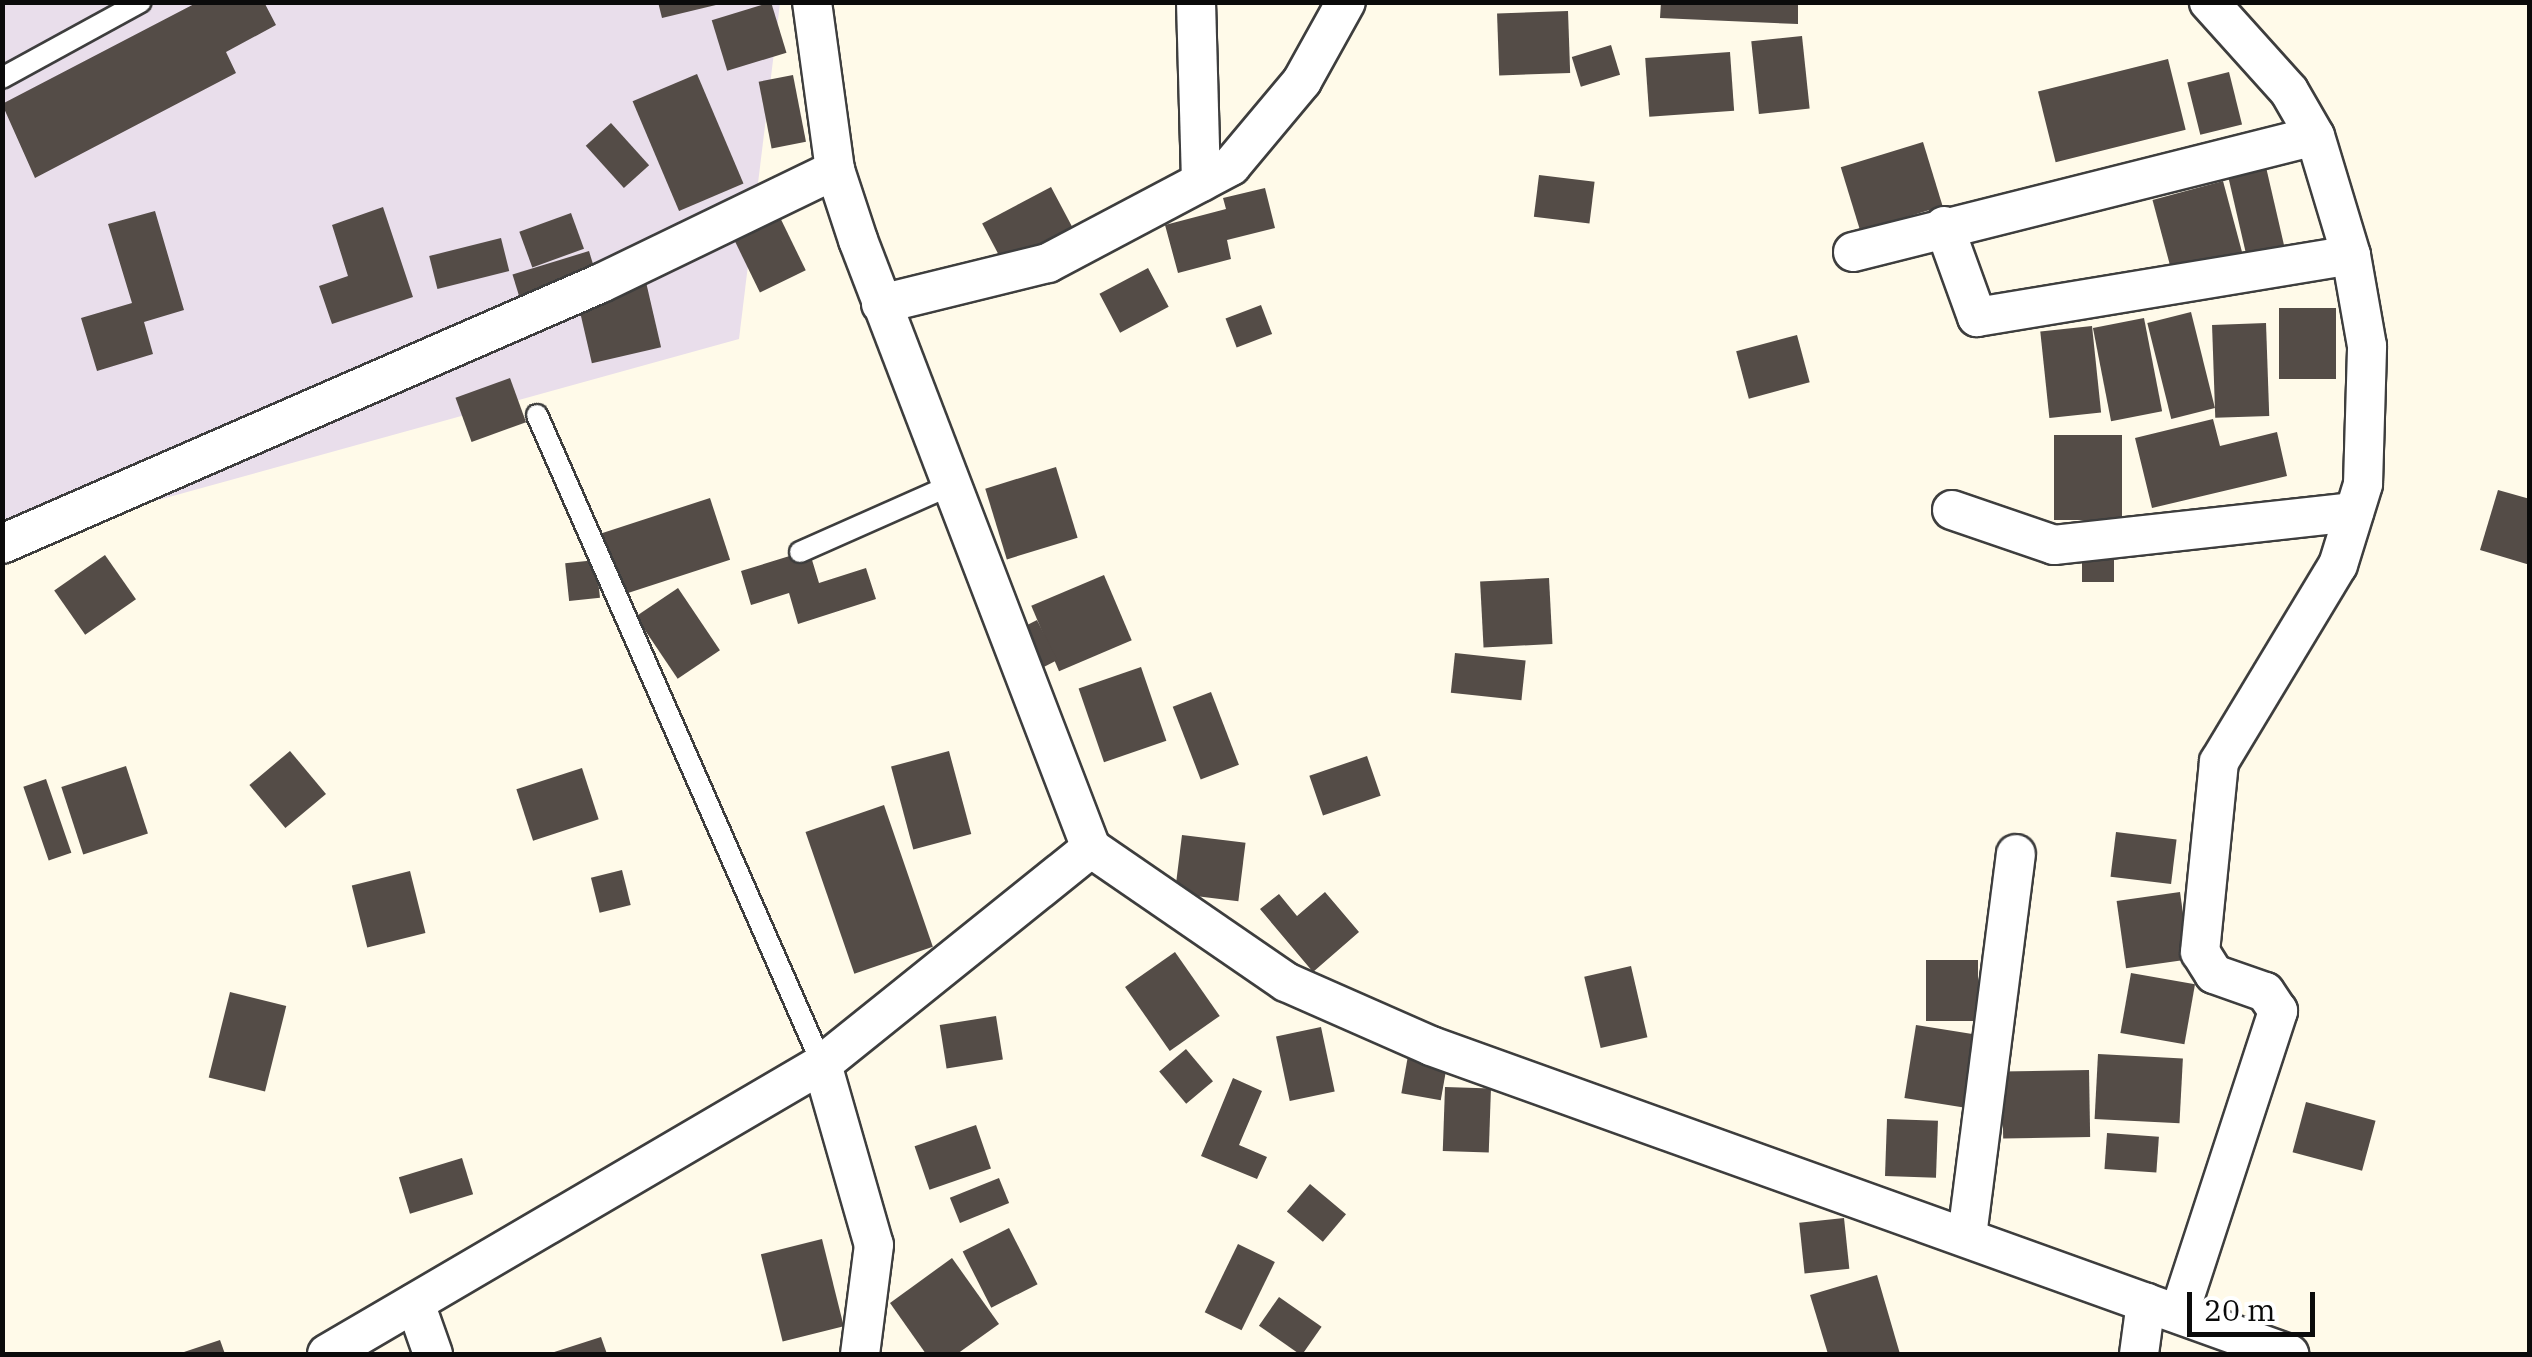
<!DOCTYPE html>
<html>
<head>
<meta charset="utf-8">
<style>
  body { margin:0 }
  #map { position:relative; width:2532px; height:1357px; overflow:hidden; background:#fffae9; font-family:"IBM Plex Serif",serif }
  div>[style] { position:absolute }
  .industrial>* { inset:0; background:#e9deeb }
  .building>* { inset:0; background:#544c47; transform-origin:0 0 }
  .roads { filter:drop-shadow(2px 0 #3e3e3e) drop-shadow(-2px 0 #3e3e3e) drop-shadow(0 2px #3e3e3e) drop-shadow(0 -2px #3e3e3e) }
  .lane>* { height:20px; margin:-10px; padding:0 10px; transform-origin:10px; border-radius:10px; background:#fff }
  .street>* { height:38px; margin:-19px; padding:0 19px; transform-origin:19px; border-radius:19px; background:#fff }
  span { translate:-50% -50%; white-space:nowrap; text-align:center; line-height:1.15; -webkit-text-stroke:10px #fff; paint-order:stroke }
  .frame { position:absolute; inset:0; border:5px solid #0b0b0b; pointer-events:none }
  .scale { position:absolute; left:2187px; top:1292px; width:128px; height:45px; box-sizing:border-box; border:5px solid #0b0b0b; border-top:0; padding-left:12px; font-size:30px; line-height:35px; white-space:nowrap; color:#0b0b0b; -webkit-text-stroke:8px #fff; paint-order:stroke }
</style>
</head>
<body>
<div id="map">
  <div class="industrial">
    <div style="clip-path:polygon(3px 3px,780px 3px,739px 339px,3px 543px)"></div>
  </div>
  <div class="building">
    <div style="clip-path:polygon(198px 2px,264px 2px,276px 25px,226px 52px,236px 73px,35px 178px,2px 104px)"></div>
    <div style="clip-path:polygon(658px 2px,720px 2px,720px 4px,662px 18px)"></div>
    <div style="left:771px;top:2px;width:53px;height:62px;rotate:73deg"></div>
    <div style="clip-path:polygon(1661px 2px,1798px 2px,1798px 24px,1660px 18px)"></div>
    <div style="left:1568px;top:11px;width:62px;height:71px;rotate:88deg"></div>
    <div style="left:1802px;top:36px;width:73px;height:51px;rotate:84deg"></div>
    <div style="left:1611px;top:45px;width:31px;height:41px;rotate:73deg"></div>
    <div style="left:1730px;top:52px;width:59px;height:85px;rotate:86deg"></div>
    <div style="left:2168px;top:59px;width:73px;height:134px;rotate:76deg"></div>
    <div style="left:2229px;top:72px;width:54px;height:43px;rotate:76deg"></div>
    <div style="left:697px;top:74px;width:119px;height:70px;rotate:67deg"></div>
    <div style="left:793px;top:75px;width:68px;height:35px;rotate:79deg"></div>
    <div style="left:611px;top:123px;width:57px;height:34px;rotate:48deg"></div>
    <div style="left:1923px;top:142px;width:67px;height:86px;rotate:73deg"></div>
    <div style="left:2266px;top:167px;width:91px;height:39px;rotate:77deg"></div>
    <div style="left:1539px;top:175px;width:56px;height:42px;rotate:7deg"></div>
    <div style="left:2223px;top:181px;width:79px;height:73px;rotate:75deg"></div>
    <div style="left:1051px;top:187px;width:47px;height:78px;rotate:62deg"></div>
    <div style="clip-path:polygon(1265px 188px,1275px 228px,1227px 240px,1231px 259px,1178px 273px,1165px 225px,1226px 209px,1223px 198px)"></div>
    <div style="left:772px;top:201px;width:77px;height:51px;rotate:64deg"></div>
    <div style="clip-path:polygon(383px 207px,413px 297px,332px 324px,319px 286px,348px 276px,332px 225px)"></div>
    <div style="clip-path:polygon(155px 211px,184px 310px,144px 322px,153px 354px,97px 371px,81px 318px,132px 303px,108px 224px)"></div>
    <div style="left:571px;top:213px;width:38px;height:55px;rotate:70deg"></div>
    <div style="left:501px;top:238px;width:34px;height:74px;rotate:76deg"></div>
    <div style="left:589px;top:251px;width:28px;height:80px;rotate:73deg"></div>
    <div style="left:1148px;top:268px;width:44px;height:55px;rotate:62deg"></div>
    <div style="left:646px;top:282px;width:67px;height:71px;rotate:77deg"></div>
    <div style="left:1261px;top:305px;width:31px;height:38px;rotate:69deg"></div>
    <div style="left:2279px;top:308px;width:57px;height:71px"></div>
    <div style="left:2191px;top:312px;width:99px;height:45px;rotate:76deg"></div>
    <div style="left:2144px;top:318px;width:95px;height:52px;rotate:79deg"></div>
    <div style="left:2266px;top:323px;width:93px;height:54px;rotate:88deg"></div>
    <div style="left:2092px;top:326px;width:87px;height:52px;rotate:84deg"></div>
    <div style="left:1797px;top:335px;width:49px;height:63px;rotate:75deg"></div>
    <div style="left:510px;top:378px;width:47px;height:58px;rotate:70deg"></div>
    <div style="clip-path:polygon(2213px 419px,2220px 446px,2277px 432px,2287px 476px,2152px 508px,2135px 438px)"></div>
    <div style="left:2054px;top:435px;width:68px;height:85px"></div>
    <div style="left:1056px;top:467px;width:74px;height:74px;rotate:73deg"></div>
    <div style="clip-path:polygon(2498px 490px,2530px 499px,2530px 565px,2480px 550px)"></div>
    <div style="left:710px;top:498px;width:65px;height:113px;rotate:72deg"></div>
    <div style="clip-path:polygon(809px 550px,819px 583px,866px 568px,876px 599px,798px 624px,789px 593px,751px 605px,741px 571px)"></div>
    <div style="left:2082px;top:551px;width:32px;height:31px"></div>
    <div style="left:105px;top:555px;width:54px;height:62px;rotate:55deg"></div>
    <div style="left:596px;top:560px;width:38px;height:31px;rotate:84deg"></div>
    <div style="left:1104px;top:575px;width:71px;height:79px;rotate:67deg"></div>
    <div style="left:1549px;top:578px;width:66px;height:69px;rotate:87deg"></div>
    <div style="left:678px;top:588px;width:75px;height:51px;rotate:56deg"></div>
    <div style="left:1037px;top:620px;width:45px;height:29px;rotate:63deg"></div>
    <div style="left:1455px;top:653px;width:71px;height:40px;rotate:6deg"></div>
    <div style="left:1141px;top:667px;width:78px;height:66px;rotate:71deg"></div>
    <div style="left:1211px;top:692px;width:78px;height:41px;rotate:69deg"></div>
    <div style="left:290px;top:751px;width:56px;height:53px;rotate:50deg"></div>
    <div style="left:949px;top:751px;width:86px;height:60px;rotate:75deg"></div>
    <div style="left:1367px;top:756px;width:42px;height:61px;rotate:71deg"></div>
    <div style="left:126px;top:766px;width:71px;height:68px;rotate:72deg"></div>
    <div style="left:582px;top:768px;width:54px;height:69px;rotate:72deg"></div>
    <div style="left:46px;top:779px;width:78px;height:24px;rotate:71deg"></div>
    <div style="left:884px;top:805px;width:150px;height:83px;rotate:71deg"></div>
    <div style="left:2116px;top:832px;width:61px;height:45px;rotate:7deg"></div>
    <div style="left:1182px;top:835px;width:64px;height:59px;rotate:7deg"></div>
    <div style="left:622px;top:870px;width:36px;height:32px;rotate:76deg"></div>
    <div style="left:410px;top:871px;width:64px;height:60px;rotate:76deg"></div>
    <div style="clip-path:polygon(1325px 892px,1359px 932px,1313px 972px,1260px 909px,1279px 894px,1297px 916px)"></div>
    <div style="left:2180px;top:892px;width:68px;height:64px;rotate:82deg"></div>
    <div style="left:1175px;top:952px;width:78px;height:61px;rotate:55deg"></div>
    <div style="left:1926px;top:960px;width:52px;height:61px"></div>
    <div style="left:1631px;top:966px;width:73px;height:48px;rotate:77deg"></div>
    <div style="left:2131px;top:973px;width:65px;height:61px;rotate:10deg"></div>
    <div style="left:230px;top:992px;width:58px;height:88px;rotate:14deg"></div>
    <div style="left:996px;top:1016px;width:44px;height:57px;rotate:81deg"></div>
    <div style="left:1916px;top:1025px;width:68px;height:74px;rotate:9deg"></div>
    <div style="left:1321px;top:1027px;width:66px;height:46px;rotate:78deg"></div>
    <div style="left:1186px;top:1049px;width:42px;height:35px;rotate:50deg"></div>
    <div style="left:1409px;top:1050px;width:40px;height:44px;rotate:10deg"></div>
    <div style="left:2098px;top:1054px;width:85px;height:65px;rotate:3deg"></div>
    <div style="left:2089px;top:1070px;width:67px;height:87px;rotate:89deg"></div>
    <div style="clip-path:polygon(1233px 1078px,1262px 1091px,1239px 1145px,1267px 1157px,1257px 1179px,1201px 1156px)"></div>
    <div style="left:1445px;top:1087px;width:46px;height:64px;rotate:2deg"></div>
    <div style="left:2306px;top:1102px;width:72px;height:52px;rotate:15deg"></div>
    <div style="left:1887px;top:1119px;width:51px;height:57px;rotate:2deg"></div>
    <div style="left:976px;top:1125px;width:46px;height:65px;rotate:71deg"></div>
    <div style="left:2107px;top:1133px;width:52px;height:36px;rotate:4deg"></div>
    <div style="left:462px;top:1158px;width:38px;height:66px;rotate:73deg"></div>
    <div style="left:999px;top:1178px;width:27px;height:53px;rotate:68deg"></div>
    <div style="left:1310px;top:1184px;width:47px;height:36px;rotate:40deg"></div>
    <div style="left:1844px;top:1218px;width:51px;height:45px;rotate:84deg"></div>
    <div style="left:1009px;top:1228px;width:63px;height:52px;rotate:63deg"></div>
    <div style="left:822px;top:1239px;width:90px;height:63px;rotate:76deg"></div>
    <div style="left:1238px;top:1244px;width:41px;height:76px;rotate:26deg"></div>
    <div style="clip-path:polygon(952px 1258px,999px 1324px,957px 1354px,926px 1354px,890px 1303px)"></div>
    <div style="clip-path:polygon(1877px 1275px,1900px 1354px,1828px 1354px,1810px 1295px)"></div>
    <div style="left:1279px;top:1297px;width:52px;height:35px;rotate:35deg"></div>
    <div style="clip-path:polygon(601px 1337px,607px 1354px,548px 1354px)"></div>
    <div style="clip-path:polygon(220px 1340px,225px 1354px,178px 1354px)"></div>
  </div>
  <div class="roads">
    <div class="lane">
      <div style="left:2px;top:78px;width:158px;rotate:-28.7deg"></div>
      <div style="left:537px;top:415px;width:709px;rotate:66.29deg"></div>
      <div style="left:800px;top:552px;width:165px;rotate:-23.9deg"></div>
    </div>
    <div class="street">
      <div style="left:812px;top:2px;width:170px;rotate:82.2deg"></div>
      <div style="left:835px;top:170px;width:74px;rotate:71.8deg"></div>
      <div style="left:858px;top:240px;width:651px;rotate:69.03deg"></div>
      <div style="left:1091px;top:848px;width:345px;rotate:141.2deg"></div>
      <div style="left:822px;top:1064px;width:188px;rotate:74deg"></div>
      <div style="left:874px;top:1245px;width:110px;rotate:97.3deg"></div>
      <div style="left:1196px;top:2px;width:180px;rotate:88.4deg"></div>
      <div style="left:1944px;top:226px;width:97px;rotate:70.1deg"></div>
      <div style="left:1977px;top:317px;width:379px;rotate:-9.4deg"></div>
      <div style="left:1853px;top:252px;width:476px;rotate:-14.1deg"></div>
      <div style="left:881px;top:304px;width:172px;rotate:-13.8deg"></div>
      <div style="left:1048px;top:263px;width:207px;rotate:-27.9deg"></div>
      <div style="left:1231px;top:166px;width:111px;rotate:-50.1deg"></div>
      <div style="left:1302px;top:81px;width:90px;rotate:-60.9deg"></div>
      <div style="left:1952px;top:510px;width:108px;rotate:18.9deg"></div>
      <div style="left:2054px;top:545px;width:302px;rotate:-6.3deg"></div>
      <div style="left:2px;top:544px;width:653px;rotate:-23.54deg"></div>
      <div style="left:601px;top:283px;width:260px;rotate:-25.8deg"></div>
      <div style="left:1091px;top:848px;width:237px;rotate:34.5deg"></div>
      <div style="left:1286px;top:982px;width:158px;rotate:23.8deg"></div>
      <div style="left:1431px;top:1046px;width:912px;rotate:19.75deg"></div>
      <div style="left:1967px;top:1236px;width:385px;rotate:-82.7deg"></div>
      <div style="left:415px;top:1303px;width:54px;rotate:70.6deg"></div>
      <div style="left:2179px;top:1314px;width:319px;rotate:-71.9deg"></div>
      <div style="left:2278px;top:1011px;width:23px;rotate:-124deg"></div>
      <div style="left:2265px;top:992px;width:54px;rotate:-160.6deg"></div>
      <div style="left:2214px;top:974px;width:26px;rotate:-122deg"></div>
      <div style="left:2200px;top:952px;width:191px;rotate:-84.3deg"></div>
      <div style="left:2219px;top:762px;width:230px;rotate:-58.9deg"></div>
      <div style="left:2338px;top:565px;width:85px;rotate:-72.8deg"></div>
      <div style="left:2363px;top:484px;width:138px;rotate:-88.3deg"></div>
      <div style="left:2367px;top:346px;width:92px;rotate:-100deg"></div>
      <div style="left:2351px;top:255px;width:124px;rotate:-106.8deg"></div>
      <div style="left:2315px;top:136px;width:52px;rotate:-120deg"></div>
      <div style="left:2289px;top:91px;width:120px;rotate:-132deg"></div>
      <div style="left:327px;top:1354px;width:574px;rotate:-30.36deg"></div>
      <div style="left:2139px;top:1354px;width:52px;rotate:-82.3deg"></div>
    </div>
  </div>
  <div class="frame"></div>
  <div class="scale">20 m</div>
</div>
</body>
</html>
